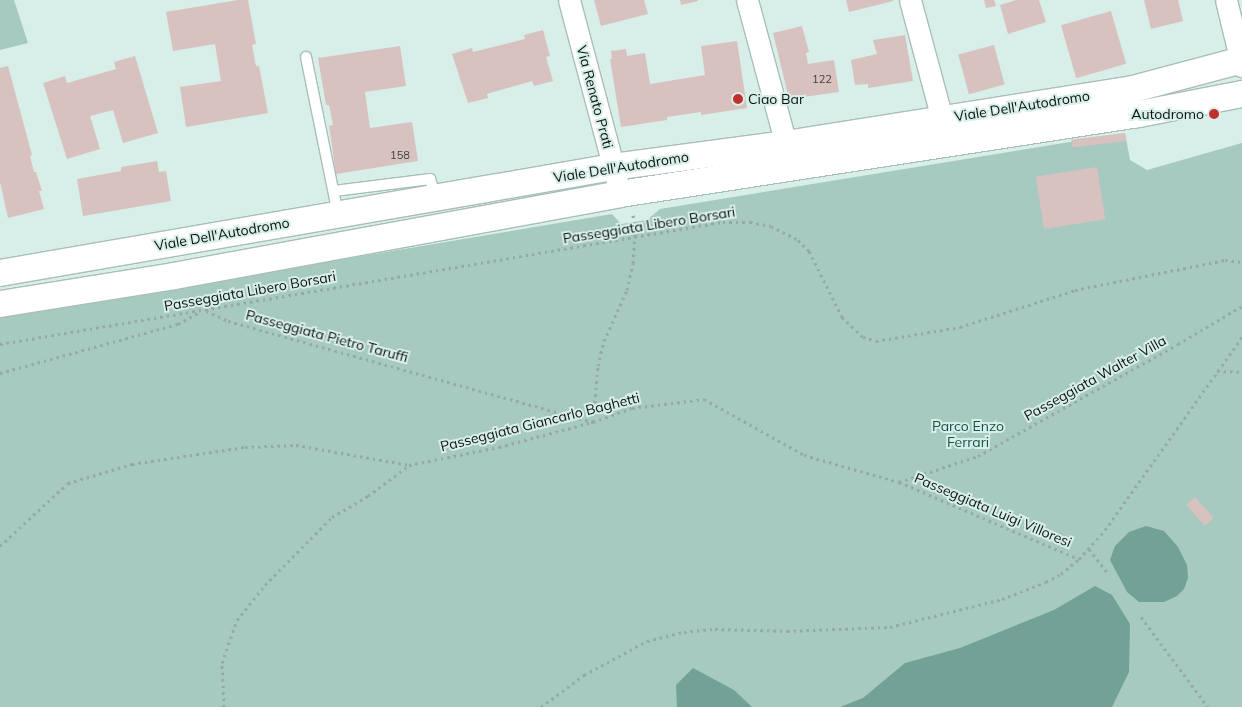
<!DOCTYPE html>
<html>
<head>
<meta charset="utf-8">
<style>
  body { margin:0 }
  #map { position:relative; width:1242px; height:707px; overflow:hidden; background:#d8eee8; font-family:Mulish,sans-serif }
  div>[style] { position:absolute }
  .green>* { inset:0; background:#a6c9c0 }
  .water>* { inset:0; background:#72a196 }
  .building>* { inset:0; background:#d8c2c0; transform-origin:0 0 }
  .path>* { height:3px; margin-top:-1.5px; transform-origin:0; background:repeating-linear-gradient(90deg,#97a9a4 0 2.5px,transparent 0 6.5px) }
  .roads { filter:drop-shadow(1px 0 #a9beb9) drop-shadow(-1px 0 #a9beb9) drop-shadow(0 1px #a9beb9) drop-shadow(0 -1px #a9beb9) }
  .service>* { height:10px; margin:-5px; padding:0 5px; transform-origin:5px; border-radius:5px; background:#fff }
  .minor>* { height:21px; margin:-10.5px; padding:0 10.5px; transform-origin:10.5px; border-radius:10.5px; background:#fff }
  .tertiary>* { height:26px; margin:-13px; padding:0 13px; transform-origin:13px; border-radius:13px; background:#fff }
  .dots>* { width:14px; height:14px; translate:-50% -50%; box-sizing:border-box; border:2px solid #d8eee8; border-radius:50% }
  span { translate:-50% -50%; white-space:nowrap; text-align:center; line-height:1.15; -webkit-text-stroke:4px #d8eee8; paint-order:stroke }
  .number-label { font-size:11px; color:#3f403e }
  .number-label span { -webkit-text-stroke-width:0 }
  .street-label { font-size:14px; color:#0c1412 }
  .poi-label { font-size:14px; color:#0c1412 }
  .left { translate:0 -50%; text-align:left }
  .right { translate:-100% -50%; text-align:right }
  .park-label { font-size:14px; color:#105247 }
</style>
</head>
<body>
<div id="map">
  <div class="green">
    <div style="clip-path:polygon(0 0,14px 0,28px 43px,0 50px)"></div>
    <div style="clip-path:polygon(1125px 133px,1130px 160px,1147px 170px,1242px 143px,1242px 707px,0 707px,0 317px,612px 214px,621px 224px,647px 220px,660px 209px)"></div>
  </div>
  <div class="water">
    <div style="clip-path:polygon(1146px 526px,1164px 531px,1178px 547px,1187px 565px,1188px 578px,1184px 589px,1177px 596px,1164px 602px,1139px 602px,1127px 592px,1110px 560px,1115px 546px,1129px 532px)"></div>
    <div style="clip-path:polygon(1095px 586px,1112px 595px,1130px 624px,1129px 672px,1112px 707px,840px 707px,863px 698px,905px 663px,960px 648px,1054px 610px)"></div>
    <div style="clip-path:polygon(693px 668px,734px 690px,752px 707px,677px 707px,676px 685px)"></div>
  </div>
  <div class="building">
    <div style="clip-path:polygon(238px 0,248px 0,256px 44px,252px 45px,256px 66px,259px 66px,268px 113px,186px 127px,180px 87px,221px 81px,215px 44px,173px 51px,166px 12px)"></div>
    <div style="clip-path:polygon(594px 0,644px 0,648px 14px,601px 26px)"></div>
    <div style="clip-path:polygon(680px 0,698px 0,698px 1px,681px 5px)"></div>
    <div style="clip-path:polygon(846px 0,893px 0,893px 1px,849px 12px)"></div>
    <div style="clip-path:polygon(984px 0,994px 0,996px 6px,986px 8px)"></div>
    <div style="clip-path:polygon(1016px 0,1039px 0,1046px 22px,1008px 34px,1000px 5px)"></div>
    <div style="clip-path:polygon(1144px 0,1178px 0,1183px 21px,1151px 29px)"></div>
    <div style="left:1111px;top:11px;width:55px;height:52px;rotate:74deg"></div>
    <div style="clip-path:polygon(802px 26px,809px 52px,806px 53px,808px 64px,834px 60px,839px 92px,789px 99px,773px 33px)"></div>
    <div style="clip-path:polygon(543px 30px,550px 56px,546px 57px,553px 81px,534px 86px,532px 81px,487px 94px,488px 98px,468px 103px,452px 54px,472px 48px,473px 52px,525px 39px,524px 35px)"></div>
    <div style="clip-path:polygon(905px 35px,913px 81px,868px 88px,868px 84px,855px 85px,851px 60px,877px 54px,873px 40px)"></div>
    <div style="clip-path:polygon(737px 41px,747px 108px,701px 115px,701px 112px,667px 117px,667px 120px,621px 127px,610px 59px,612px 59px,611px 51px,626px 49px,627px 56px,645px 53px,650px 84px,705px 75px,701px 46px)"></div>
    <div style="left:994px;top:45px;width:41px;height:37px;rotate:75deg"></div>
    <div style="clip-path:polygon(400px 46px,406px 86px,365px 92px,370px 128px,412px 122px,418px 161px,336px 174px,329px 126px,333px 125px,329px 105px,326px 105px,318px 58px)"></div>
    <div style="clip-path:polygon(135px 56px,158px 133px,123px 143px,113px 110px,90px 116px,100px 149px,67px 159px,43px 83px,65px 76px,67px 83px,116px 69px,114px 62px)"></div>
    <div style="clip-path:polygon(8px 66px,32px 155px,30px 156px,34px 172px,36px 172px,42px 191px,39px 191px,44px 209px,8px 218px,0 182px,0 68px)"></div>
    <div style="left:1125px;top:133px;width:8px;height:54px;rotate:83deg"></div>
    <div style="clip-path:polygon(157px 161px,159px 172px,166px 171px,171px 201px,83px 216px,77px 179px,121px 171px,121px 167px)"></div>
    <div style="left:1097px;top:167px;width:53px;height:62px;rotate:81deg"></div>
    <div style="left:1195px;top:497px;width:28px;height:12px;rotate:48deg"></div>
  </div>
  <div class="path">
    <div style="left:206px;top:311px;width:24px;rotate:24deg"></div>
    <div style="left:228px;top:321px;width:379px;rotate:15.5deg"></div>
    <div style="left:593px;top:422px;width:56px;rotate:-84.9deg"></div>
    <div style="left:598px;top:366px;width:26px;rotate:-77deg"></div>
    <div style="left:604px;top:341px;width:56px;rotate:-65.7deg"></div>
    <div style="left:627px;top:290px;width:28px;rotate:-77deg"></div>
    <div style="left:633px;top:263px;width:26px;rotate:-86deg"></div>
    <div style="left:635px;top:237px;width:24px;rotate:-95deg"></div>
    <div style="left:0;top:344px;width:733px;rotate:-9.58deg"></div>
    <div style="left:723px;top:222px;width:27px"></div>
    <div style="left:750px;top:222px;width:21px;rotate:11deg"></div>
    <div style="left:771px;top:226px;width:30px;rotate:27deg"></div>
    <div style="left:798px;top:240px;width:16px;rotate:45deg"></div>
    <div style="left:809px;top:251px;width:74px;rotate:63.4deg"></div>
    <div style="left:842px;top:317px;width:29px;rotate:44deg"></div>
    <div style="left:863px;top:337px;width:14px;rotate:17deg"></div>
    <div style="left:876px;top:341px;width:85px;rotate:-9.5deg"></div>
    <div style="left:960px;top:327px;width:121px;rotate:-17.8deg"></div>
    <div style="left:1075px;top:290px;width:153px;rotate:-11.3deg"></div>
    <div style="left:1225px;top:260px;width:17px;rotate:7deg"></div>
    <div style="left:1217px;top:371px;width:25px;rotate:2deg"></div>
    <div style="left:0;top:373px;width:185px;rotate:-15.4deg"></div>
    <div style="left:178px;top:324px;width:25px;rotate:-29deg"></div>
    <div style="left:899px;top:482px;width:83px;rotate:-18.2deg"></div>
    <div style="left:978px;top:456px;width:229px;rotate:-29.2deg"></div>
    <div style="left:1178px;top:344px;width:74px;rotate:-30.7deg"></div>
    <div style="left:0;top:546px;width:93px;rotate:-42.8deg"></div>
    <div style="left:68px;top:483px;width:67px;rotate:-16.5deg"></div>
    <div style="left:132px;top:464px;width:114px;rotate:-8.6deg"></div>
    <div style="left:245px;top:447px;width:51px;rotate:-2.2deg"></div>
    <div style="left:296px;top:445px;width:115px;rotate:10deg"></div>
    <div style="left:409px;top:465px;width:92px;rotate:-11.3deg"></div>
    <div style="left:499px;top:447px;width:97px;rotate:-14.9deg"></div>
    <div style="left:593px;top:422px;width:41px;rotate:-19.7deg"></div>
    <div style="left:632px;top:408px;width:73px;rotate:-7.1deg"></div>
    <div style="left:704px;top:399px;width:115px;rotate:29.2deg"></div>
    <div style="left:804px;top:455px;width:99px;rotate:15.9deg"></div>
    <div style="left:899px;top:482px;width:196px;rotate:23.2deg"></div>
    <div style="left:1089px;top:549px;width:31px;rotate:52deg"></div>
    <div style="left:1141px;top:617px;width:112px;rotate:53.3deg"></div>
    <div style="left:224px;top:707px;width:44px;rotate:-92.6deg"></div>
    <div style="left:222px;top:663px;width:46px;rotate:-70.8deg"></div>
    <div style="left:237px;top:620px;width:45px;rotate:-51.3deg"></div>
    <div style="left:265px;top:585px;width:95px;rotate:-45.4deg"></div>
    <div style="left:332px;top:517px;width:42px;rotate:-30.3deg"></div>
    <div style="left:368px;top:496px;width:50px;rotate:-36.9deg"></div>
    <div style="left:541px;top:707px;width:54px;rotate:-36.7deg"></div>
    <div style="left:584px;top:675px;width:72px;rotate:-28.4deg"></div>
    <div style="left:647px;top:641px;width:38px;rotate:-14deg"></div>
    <div style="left:684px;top:632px;width:31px;rotate:-6deg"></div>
    <div style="left:715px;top:629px;width:72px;rotate:1.6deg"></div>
    <div style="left:787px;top:631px;width:103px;rotate:-2.2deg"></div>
    <div style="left:890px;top:627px;width:115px;rotate:-14deg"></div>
    <div style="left:1002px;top:599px;width:47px;rotate:-21.1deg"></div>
    <div style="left:1046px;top:582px;width:17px;rotate:-28deg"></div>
    <div style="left:1061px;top:574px;width:23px;rotate:-40deg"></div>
    <div style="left:1079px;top:559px;width:39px;rotate:-48deg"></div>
    <div style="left:1105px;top:530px;width:237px;rotate:-54.6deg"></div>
  </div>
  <div class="roads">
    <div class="service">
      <div style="left:306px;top:57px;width:160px;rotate:78.5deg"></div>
      <div style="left:334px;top:191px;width:97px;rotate:-7.1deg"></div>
      <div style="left:430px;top:179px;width:20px;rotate:72deg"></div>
    </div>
    <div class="minor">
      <div style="left:569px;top:0;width:187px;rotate:75.1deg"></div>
      <div style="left:747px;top:0;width:165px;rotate:74.9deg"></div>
      <div style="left:910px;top:0;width:123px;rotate:74.9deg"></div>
      <div style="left:1226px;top:0;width:68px;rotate:76.4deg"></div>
    </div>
    <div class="tertiary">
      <div style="left:0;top:273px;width:622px;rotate:-9.81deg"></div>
      <div style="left:613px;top:167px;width:175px;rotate:-7.6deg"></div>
      <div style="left:786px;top:144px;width:351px;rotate:-9deg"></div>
      <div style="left:1133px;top:89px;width:113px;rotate:-14.9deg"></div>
      <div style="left:0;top:304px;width:176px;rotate:-9.1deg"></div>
      <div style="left:174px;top:276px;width:453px;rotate:-10.4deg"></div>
      <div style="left:620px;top:194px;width:525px;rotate:-8.76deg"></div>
      <div style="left:1139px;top:114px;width:105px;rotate:-11deg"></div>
    </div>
  </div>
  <div class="dots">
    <div style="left:738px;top:99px;background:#bf312c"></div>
    <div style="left:1214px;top:114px;background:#bf312c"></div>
  </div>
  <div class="number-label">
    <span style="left:822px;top:79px">122</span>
    <span style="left:400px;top:155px">158</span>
  </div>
  <div class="street-label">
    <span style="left:595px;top:97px;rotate:75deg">Via Renato Prati</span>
    <span style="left:1022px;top:106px;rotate:-9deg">Viale Dell'Autodromo</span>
    <span style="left:621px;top:167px;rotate:-9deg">Viale Dell'Autodromo</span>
    <span style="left:649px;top:225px;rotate:-9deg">Passeggiata Libero Borsari</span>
    <span style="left:222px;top:234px;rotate:-10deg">Viale Dell'Autodromo</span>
    <span style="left:250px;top:291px;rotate:-10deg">Passeggiata Libero Borsari</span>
    <span style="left:327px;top:336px;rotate:15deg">Passeggiata Pietro Taruffi</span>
    <span style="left:1095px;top:378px;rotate:-29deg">Passeggiata Walter Villa</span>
    <span style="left:540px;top:422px;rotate:-14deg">Passeggiata Giancarlo Baghetti</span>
    <span style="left:993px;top:510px;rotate:23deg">Passeggiata Luigi Villoresi</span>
  </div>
  <div class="poi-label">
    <span class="left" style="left:748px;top:99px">Ciao Bar</span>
    <span class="right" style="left:1204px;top:114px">Autodromo</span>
  </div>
  <div class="park-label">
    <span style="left:968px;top:434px">Parco Enzo<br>Ferrari</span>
  </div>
</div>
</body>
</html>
